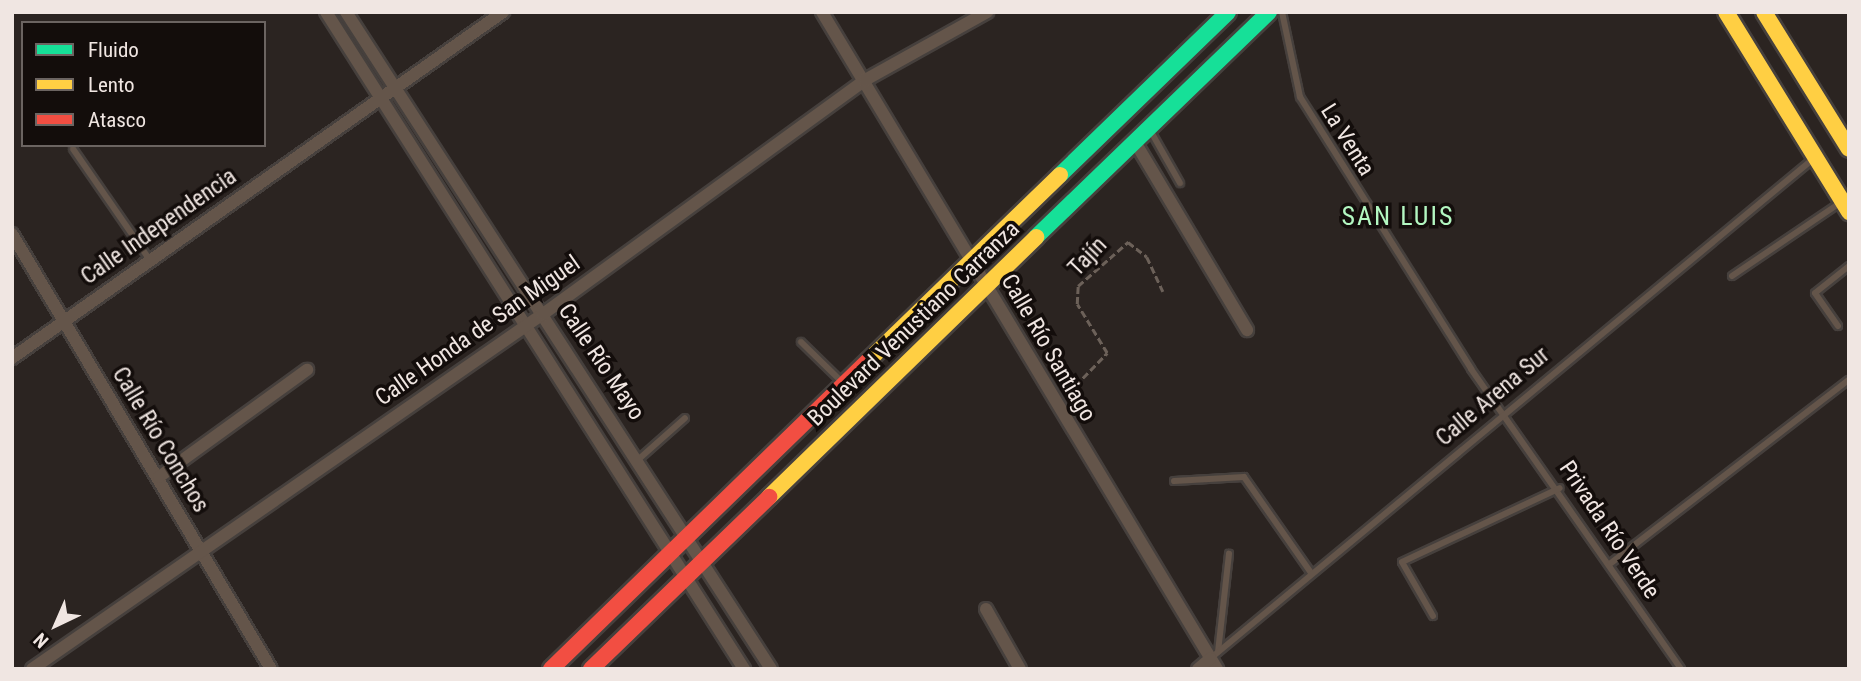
<!DOCTYPE html>
<html>
<head>
<meta charset="utf-8">
<style>
  body { margin:0 }
  #map { position:relative; width:1861px; height:681px; overflow:hidden; background:#2b2421; font-family:"Roboto Condensed",sans-serif }
  div>[style] { position:absolute }
  .path>* { height:2.5px; margin-top:-1.25px; transform-origin:0; background:repeating-linear-gradient(90deg,#6c6159 0 7px,transparent 0 10.5px) }
  .roads { filter:drop-shadow(2px 0 #46403d) drop-shadow(-2px 0 #46403d) drop-shadow(0 2px #46403d) drop-shadow(0 -2px #46403d) }
  .lane>* { height:6px; margin:-3px; padding:0 3px; transform-origin:3px; border-radius:3px; background:#64554a }
  .street>* { height:12px; margin:-6px; padding:0 6px; transform-origin:6px; border-radius:6px; background:#64554a }
  .fast>* { height:16px; margin:-8px; padding:0 8px; transform-origin:8px; border-radius:8px; background:#16e098 }
  .slow>* { height:16px; margin:-8px; padding:0 8px; transform-origin:8px; border-radius:8px; background:#ffcf43 }
  .jam>* { height:16px; margin:-8px; padding:0 8px; transform-origin:8px; border-radius:8px; background:#f24e42 }
  span { translate:-50% -50%; white-space:nowrap; text-align:center; line-height:1.15; -webkit-text-stroke:7px #130d0b; paint-order:stroke }
  .street-label { font-size:23px; color:#f0e6e2 }
  .quarter-label { font-size:26px; color:#b3f7c1; letter-spacing:2px }
  .frame { position:absolute; inset:0; border:14px solid #f0e6e2; pointer-events:none }
  .legend { position:absolute; left:21px; top:21px; width:245px; height:126px; box-sizing:border-box; background:#130d0b; border:2px solid #6b6461; margin:0; padding:9px 12px; list-style:none; font-size:21px; color:#f0e6e2 }
  .legend li { display:flex; align-items:center; gap:14px; height:35px }
  .legend b { width:35px; border:2px solid #6b6461 }
  .north { position:absolute; left:21px; top:590px; width:70px; height:70px; -webkit-text-stroke:5px #130d0b; paint-order:stroke; rotate:224deg; font-size:19px; font-weight:700; line-height:28px; text-align:center; color:#f0e6e2 }
  .north::after { content:''; display:block; margin:auto; width:24px; height:32px; background:#f0e6e2; clip-path:polygon(50% 0,100% 100%,50% 72%,0 100%) }
</style>
</head>
<body>
<div id="map">
  <div class="path">
    <div style="left:1068px;top:393px;width:56px;rotate:-45.7deg"></div>
    <div style="left:1107px;top:353px;width:57px;rotate:-121.5deg"></div>
    <div style="left:1077px;top:304px;width:18px;rotate:-87deg"></div>
    <div style="left:1078px;top:286px;width:67px;rotate:-41.3deg"></div>
    <div style="left:1128px;top:242px;width:24px;rotate:38deg"></div>
    <div style="left:1147px;top:257px;width:38px;rotate:65deg"></div>
  </div>
  <div class="roads">
    <div class="lane">
      <div style="left:1282px;top:12px;width:87px;rotate:78deg"></div>
      <div style="left:1300px;top:97px;width:321px;rotate:57.8deg"></div>
      <div style="left:1471px;top:369px;width:366px;rotate:55deg"></div>
      <div style="left:1150px;top:130px;width:61px;rotate:60.5deg"></div>
      <div style="left:73px;top:149px;width:135px;rotate:55.3deg"></div>
      <div style="left:1732px;top:276px;width:130px;rotate:-34.1deg"></div>
      <div style="left:1838px;top:326px;width:40px;rotate:-124.9deg"></div>
      <div style="left:1815px;top:293px;width:43px;rotate:-38.5deg"></div>
      <div style="left:801px;top:342px;width:57px;rotate:44.3deg"></div>
      <div style="left:640px;top:458px;width:60px;rotate:-41.6deg"></div>
      <div style="left:1174px;top:481px;width:70px;rotate:-3.3deg"></div>
      <div style="left:1244px;top:477px;width:118px;rotate:55deg"></div>
      <div style="left:1611px;top:563px;width:300px;rotate:-37.6deg"></div>
      <div style="left:1433px;top:616px;width:62px;rotate:-119.9deg"></div>
      <div style="left:1402px;top:562px;width:174px;rotate:-25.1deg"></div>
      <div style="left:1218px;top:652px;width:99px;rotate:-83.6deg"></div>
      <div style="left:1211px;top:658px;width:781px;rotate:-39.65deg"></div>
    </div>
    <div class="street">
      <div style="left:326px;top:12px;width:779px;rotate:57.53deg"></div>
      <div style="left:346px;top:12px;width:782px;rotate:57.1deg"></div>
      <div style="left:822px;top:12px;width:767px;rotate:58.98deg"></div>
      <div style="left:1135px;top:142px;width:219px;rotate:59.2deg"></div>
      <div style="left:12px;top:234px;width:506px;rotate:59.23deg"></div>
      <div style="left:12px;top:358px;width:601px;rotate:-35.17deg"></div>
      <div style="left:159px;top:477px;width:183px;rotate:-35.9deg"></div>
      <div style="left:986px;top:609px;width:69px;rotate:60.5deg"></div>
      <div style="left:32px;top:669px;width:622px;rotate:-34.79deg"></div>
      <div style="left:543px;top:314px;width:398px;rotate:-36deg"></div>
      <div style="left:865px;top:80px;width:140px;rotate:-29.1deg"></div>
      <div style="left:1198px;top:669px;width:16px;rotate:-40deg"></div>
    </div>
    <div class="fast">
      <div style="left:1060px;top:175px;width:234px;rotate:-44.1deg"></div>
      <div style="left:1036px;top:237px;width:324px;rotate:-44deg"></div>
    </div>
    <div class="slow">
      <div style="left:1726px;top:12px;width:235px;rotate:58.4deg"></div>
      <div style="left:1764px;top:12px;width:161px;rotate:58.2deg"></div>
      <div style="left:869px;top:360px;width:266px;rotate:-44.1deg"></div>
      <div style="left:769px;top:497px;width:373px;rotate:-44.2deg"></div>
    </div>
    <div class="jam">
      <div style="left:551px;top:669px;width:443px;rotate:-44.2deg"></div>
      <div style="left:591px;top:669px;width:248px;rotate:-44deg"></div>
    </div>
  </div>
  <div class="street-label">
    <span style="left:1347px;top:140px;rotate:58deg">La Venta</span>
    <span style="left:159px;top:227px;rotate:-35deg">Calle Independencia</span>
    <span style="left:1088px;top:257px;rotate:-46deg">Tajín</span>
    <span style="left:914px;top:324px;rotate:-44deg">Boulevard Venustiano Carranza</span>
    <span style="left:478px;top:331px;rotate:-35deg">Calle Honda de San Miguel</span>
    <span style="left:1048px;top:348px;rotate:60deg">Calle Río Santiago</span>
    <span style="left:601px;top:362px;rotate:56deg">Calle Río Mayo</span>
    <span style="left:1493px;top:397px;rotate:-40deg">Calle Arena Sur</span>
    <span style="left:160px;top:440px;rotate:59deg">Calle Río Conchos</span>
    <span style="left:1609px;top:530px;rotate:56deg">Privada Río Verde</span>
  </div>
  <div class="quarter-label">
    <span style="left:1398px;top:217px">SAN LUIS</span>
  </div>
  <div class="frame"></div>
  <ul class="legend">
  <li><b style="height:9px;background:#16e098"></b>Fluido</li>
  <li><b style="height:9px;background:#ffcf43"></b>Lento</li>
  <li><b style="height:9px;background:#f24e42"></b>Atasco</li>
  </ul>
  <div class="north">N</div>
</div>
</body>
</html>
